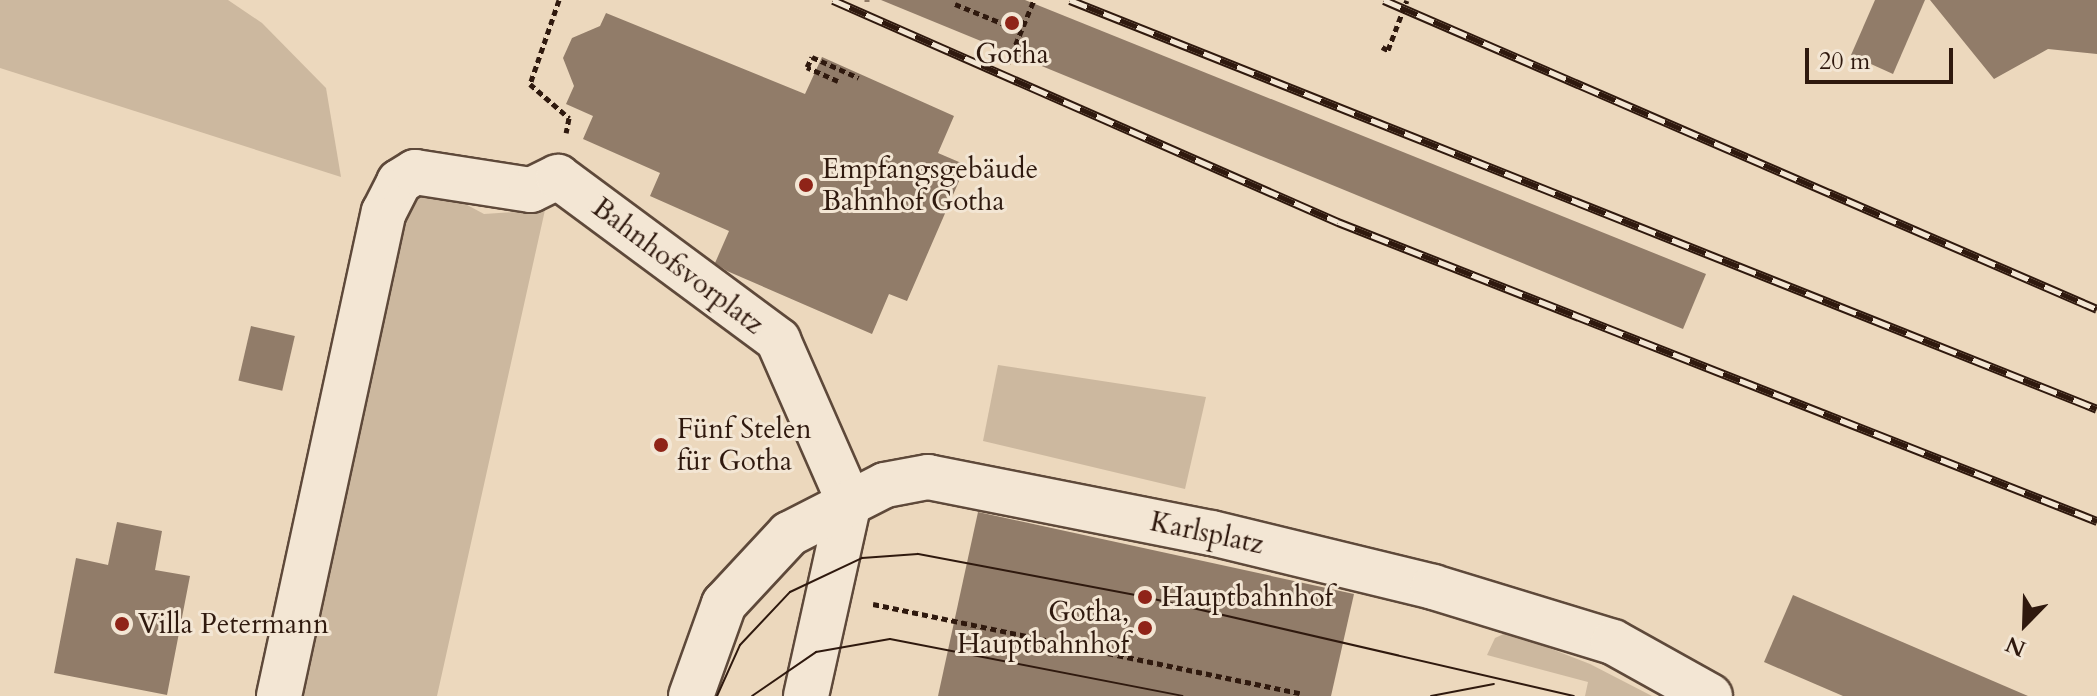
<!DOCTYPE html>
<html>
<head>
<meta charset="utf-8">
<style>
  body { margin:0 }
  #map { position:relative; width:2097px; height:696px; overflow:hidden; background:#ecd8bd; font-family:Cardo,serif }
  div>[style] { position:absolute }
  .green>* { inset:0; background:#ccb89f }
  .building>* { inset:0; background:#917c69; transform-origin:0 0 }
  .path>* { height:5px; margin-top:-2.5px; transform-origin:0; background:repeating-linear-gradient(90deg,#2f190e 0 6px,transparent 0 10px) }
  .roads { filter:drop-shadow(2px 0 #5e493a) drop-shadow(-2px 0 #5e493a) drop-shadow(0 2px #5e493a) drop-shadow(0 -2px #5e493a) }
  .minor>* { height:44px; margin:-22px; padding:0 22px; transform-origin:22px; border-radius:22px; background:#f3e6d4 }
  .tram>* { height:2px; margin:-1px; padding:0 1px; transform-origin:1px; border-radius:1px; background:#2f190e }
  .rail>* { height:9px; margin-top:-4.5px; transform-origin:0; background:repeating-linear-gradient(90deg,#f3e6d4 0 18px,#2f190e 0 36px); box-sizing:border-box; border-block:2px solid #2f190e }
  .dots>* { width:22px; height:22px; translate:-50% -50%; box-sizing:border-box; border:4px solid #f3e6d4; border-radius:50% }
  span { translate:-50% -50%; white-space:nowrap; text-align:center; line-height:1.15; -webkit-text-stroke:6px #f3e6d4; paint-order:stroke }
  .poi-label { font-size:28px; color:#2f190e }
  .left { translate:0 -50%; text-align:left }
  .right { translate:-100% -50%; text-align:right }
  .street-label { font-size:28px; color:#2f190e }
  .north { position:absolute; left:1985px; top:584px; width:80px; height:80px; -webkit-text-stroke:6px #f3e6d4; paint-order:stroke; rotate:203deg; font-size:22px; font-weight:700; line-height:32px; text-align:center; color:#2f190e }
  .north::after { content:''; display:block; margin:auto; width:28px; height:36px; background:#2f190e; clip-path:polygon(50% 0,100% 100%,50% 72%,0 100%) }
  .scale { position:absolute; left:1805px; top:48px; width:148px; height:36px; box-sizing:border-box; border:4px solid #2f190e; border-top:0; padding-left:10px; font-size:24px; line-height:28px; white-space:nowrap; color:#2f190e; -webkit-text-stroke:6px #f3e6d4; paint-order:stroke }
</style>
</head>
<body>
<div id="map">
  <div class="green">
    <div style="clip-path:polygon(0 0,228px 0,262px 23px,326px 88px,341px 177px,0 68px)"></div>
    <div style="clip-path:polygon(425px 195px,456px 199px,484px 214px,545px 210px,437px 696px,297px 696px,405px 203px)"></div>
    <div style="clip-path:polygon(998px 365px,1206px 397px,1185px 489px,983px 441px)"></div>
    <div style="clip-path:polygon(1508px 632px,1590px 664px,1652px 696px,1585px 696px,1588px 682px,1487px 655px,1495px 638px)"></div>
  </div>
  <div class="building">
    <div style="clip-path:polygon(881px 0,1025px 0,1706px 274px,1683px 329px)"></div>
    <div style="clip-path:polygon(1875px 0,1925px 0,1893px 74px,1851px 55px)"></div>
    <div style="clip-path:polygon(1930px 0,2097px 0,2097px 54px,2048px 49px,1994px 79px)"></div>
    <div style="clip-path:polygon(606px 13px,805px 94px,822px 57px,954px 116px,938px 153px,966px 165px,907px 301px,889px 294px,872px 334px,727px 271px,715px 263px,729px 231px,650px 196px,660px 173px,583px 139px,593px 116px,566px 104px,574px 86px,563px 58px,572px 38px,600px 26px)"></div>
    <div style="left:251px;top:326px;width:45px;height:56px;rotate:13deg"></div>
    <div style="clip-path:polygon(978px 512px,1354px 594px,1331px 696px,938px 696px)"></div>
    <div style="clip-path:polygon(117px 522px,162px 531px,155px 570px,190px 576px,167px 695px,54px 673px,76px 558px,108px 565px)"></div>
    <div style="clip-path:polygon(1793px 595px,2028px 696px,1843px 696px,1764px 662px)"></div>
  </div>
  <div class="path">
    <div style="left:559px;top:0;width:89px;rotate:109deg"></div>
    <div style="left:530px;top:84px;width:52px;rotate:41.1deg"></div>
    <div style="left:569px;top:118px;width:15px;rotate:101deg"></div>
    <div style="left:867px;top:1px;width:1px;rotate:-90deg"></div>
    <div style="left:955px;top:4px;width:71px;rotate:22.2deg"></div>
    <div style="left:1382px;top:47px;width:7px;rotate:27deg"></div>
    <div style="left:1388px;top:50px;width:53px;rotate:-69.2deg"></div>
    <div style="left:1008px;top:63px;width:68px;rotate:-67.6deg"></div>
    <div style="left:838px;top:81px;width:34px;rotate:-156deg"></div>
    <div style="left:807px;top:67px;width:11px;rotate:-63deg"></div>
    <div style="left:812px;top:57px;width:51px;rotate:24.1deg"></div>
    <div style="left:873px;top:604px;width:436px;rotate:11.8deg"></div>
  </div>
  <div class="roads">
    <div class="minor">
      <div style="left:279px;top:696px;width:495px;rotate:-77.8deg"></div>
      <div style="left:384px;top:212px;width:34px;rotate:-63deg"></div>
      <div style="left:399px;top:182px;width:19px;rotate:-32deg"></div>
      <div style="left:415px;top:172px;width:117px;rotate:8.8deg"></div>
      <div style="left:531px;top:190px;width:30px;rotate:-26deg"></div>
      <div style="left:558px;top:177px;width:274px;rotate:36.5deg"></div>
      <div style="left:778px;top:340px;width:177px;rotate:66.3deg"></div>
      <div style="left:849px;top:502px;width:199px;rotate:102.5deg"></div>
      <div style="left:691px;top:696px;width:98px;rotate:-70.3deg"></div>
      <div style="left:724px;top:604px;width:96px;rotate:-47.1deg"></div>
      <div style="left:789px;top:534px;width:108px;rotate:-27deg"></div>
      <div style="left:885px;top:485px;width:44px;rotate:-10.5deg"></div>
      <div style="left:928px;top:477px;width:289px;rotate:11.2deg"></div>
      <div style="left:1212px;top:533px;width:228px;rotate:13.7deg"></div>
      <div style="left:1433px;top:587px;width:188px;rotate:17deg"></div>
      <div style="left:1613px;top:642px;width:111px;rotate:29.1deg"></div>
    </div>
  </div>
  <div class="tram">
    <div style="left:717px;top:696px;width:56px;rotate:-65.7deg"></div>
    <div style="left:740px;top:645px;width:73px;rotate:-46.7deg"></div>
    <div style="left:790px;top:592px;width:80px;rotate:-25.3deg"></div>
    <div style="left:862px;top:558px;width:56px;rotate:-4.1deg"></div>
    <div style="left:918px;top:554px;width:231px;rotate:10.7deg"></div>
    <div style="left:1145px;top:597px;width:440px;rotate:13deg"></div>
    <div style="left:752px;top:696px;width:78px;rotate:-34.5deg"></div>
    <div style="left:816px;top:652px;width:75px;rotate:-10deg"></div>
    <div style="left:890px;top:639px;width:298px;rotate:11deg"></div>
    <div style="left:1431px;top:696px;width:64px;rotate:-10.8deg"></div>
  </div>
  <div class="rail">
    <div style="left:833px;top:0;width:552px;rotate:23.73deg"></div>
    <div style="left:1338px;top:222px;width:816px;rotate:21.5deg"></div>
    <div style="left:1070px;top:0;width:1105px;rotate:21.71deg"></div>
    <div style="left:1384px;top:0;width:777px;rotate:23.43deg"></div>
  </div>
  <div class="dots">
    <div style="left:1012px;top:23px;background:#8f2418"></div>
    <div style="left:806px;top:185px;background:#8f2418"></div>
    <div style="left:661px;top:445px;background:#8f2418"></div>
    <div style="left:1145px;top:597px;background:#8f2418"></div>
    <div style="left:122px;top:624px;background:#8f2418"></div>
    <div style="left:1145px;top:628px;background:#8f2418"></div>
  </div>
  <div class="poi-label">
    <span style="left:1012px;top:54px">Gotha</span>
    <span class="left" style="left:822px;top:185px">Empfangsgebäude<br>Bahnhof Gotha</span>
    <span class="left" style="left:677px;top:445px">Fünf Stelen<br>für Gotha</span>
    <span class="left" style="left:1161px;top:597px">Hauptbahnhof</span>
    <span class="right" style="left:1129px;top:628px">Gotha,<br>Hauptbahnhof</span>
    <span class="left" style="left:138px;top:624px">Villa Petermann</span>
  </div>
  <div class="street-label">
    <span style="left:678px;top:266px;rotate:37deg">Bahnhofsvorplatz</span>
    <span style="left:1207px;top:533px;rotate:12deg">Karlsplatz</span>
  </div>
  <div class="north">N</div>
  <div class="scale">20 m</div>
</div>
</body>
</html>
